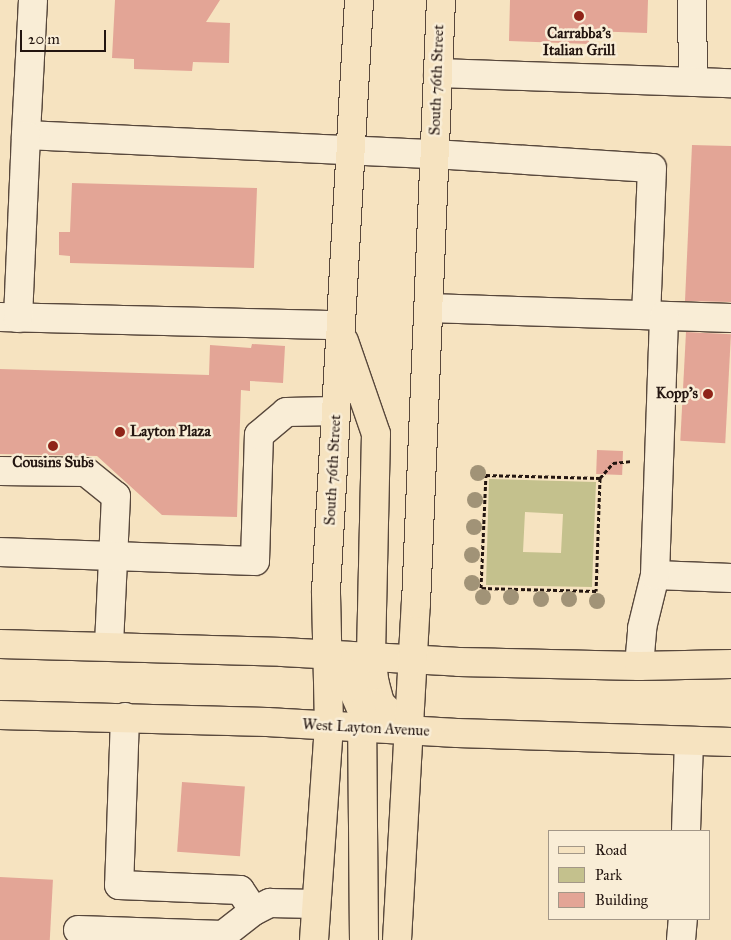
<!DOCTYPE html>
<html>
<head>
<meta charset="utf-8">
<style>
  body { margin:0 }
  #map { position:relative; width:731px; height:940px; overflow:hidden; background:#f6e3c0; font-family:"IM FELL Great Primer",serif }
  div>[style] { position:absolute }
  .green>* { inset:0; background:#c4c18d }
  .building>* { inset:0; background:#e3a596; transform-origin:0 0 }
  .path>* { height:3px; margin-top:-1.5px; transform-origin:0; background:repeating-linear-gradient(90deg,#231510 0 4px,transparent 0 6.5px) }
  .roads { filter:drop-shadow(1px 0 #58483c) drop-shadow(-1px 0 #58483c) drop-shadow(0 1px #58483c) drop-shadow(0 -1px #58483c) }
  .minor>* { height:28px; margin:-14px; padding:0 14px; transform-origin:14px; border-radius:14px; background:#f9edd6 }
  .major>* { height:28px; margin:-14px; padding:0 14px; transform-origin:14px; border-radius:14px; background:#f6e3c0 }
  .trees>* { width:16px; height:16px; margin:-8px; border-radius:50%; background:#a19377 }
  .dots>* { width:14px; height:14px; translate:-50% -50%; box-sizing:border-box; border:2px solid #f9edd6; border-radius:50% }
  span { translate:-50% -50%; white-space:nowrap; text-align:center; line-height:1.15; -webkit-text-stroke:5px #f9edd6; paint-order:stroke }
  .poi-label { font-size:15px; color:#231510; font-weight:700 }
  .right { translate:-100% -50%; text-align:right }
  .left { translate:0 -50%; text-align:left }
  .street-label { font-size:15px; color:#231510 }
  .legend { position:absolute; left:548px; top:830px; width:162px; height:90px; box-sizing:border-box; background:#f9edd6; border:1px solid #a39787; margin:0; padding:6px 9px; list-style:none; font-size:15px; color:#231510 }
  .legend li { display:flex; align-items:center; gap:10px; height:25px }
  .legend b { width:25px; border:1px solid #a39787 }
  .scale { position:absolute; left:20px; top:30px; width:86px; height:22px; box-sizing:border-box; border:2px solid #231510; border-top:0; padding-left:6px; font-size:15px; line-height:18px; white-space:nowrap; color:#231510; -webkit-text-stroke:4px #f9edd6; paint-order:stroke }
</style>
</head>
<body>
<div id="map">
  <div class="green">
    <div style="clip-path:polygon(evenodd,489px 479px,596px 482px,592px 587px,486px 585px,489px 479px,525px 512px,563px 514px,561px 553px,523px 552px,525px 512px)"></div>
  </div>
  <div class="building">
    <div style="clip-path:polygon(115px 0,220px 0,206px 22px,230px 23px,229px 63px,193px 62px,192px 71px,134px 69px,134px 59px,112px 58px)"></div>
    <div style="clip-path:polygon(510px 0,648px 0,647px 33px,589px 31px,589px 44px,509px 41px)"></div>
    <div style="clip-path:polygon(692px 145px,731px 146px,731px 302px,685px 301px)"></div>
    <div style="clip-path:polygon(72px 183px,257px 188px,254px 268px,70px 263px,70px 256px,59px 255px,59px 232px,70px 232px)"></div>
    <div style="left:686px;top:332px;width:45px;height:109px;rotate:3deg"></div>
    <div style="clip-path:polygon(252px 344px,285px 346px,283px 383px,250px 381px,250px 391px,241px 390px,237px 517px,162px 515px,97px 456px,0 454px,0 369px,209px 375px,210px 345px,251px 348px)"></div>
    <div style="left:597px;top:450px;width:26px;height:24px;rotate:2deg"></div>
    <div style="left:182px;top:782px;width:63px;height:70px;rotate:4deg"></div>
    <div style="left:0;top:877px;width:53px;height:63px;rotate:3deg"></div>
  </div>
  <div class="path">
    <div style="left:600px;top:478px;width:113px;rotate:92deg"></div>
    <div style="left:596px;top:591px;width:115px;rotate:-178.5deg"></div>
    <div style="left:481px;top:588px;width:113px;rotate:-87.5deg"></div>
    <div style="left:486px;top:475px;width:114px;rotate:1.5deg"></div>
    <div style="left:600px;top:478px;width:20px;rotate:-49deg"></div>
    <div style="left:613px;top:463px;width:18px;rotate:-6deg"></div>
  </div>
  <div class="roads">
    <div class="minor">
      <div style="left:33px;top:0;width:135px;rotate:93deg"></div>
      <div style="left:26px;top:135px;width:408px;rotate:2.7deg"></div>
      <div style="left:434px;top:154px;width:218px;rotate:3.7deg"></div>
      <div style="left:652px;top:168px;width:147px;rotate:92.3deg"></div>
      <div style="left:692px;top:0;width:82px;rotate:89.3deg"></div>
      <div style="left:438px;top:73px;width:293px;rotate:2deg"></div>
      <div style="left:428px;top:308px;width:303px;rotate:1.9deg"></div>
      <div style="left:0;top:317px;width:339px;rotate:1.4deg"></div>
      <div style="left:18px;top:318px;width:183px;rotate:-87.5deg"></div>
      <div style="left:0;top:471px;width:86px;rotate:0.7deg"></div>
      <div style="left:86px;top:472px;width:38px;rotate:39deg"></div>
      <div style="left:116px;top:496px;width:150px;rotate:92.7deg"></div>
      <div style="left:0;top:552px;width:255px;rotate:2deg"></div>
      <div style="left:255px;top:561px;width:126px;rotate:-88.2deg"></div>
      <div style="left:259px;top:435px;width:35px;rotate:-40deg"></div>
      <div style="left:286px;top:412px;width:50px;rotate:-1.1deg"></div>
      <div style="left:655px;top:575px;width:76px;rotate:2.3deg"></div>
      <div style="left:639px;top:666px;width:38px;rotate:-85deg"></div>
      <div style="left:642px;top:628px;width:55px;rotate:-76.2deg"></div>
      <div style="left:655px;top:575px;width:259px;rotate:-88deg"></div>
      <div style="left:125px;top:717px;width:168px;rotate:92deg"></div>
      <div style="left:119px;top:885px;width:121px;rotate:2.4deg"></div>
      <div style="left:240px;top:890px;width:25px;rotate:56deg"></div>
      <div style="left:254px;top:911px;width:18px;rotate:-27deg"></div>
      <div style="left:270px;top:903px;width:46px;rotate:1.2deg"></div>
      <div style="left:686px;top:831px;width:90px;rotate:-88.1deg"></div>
      <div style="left:78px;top:930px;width:145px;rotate:2deg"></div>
      <div style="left:223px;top:935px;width:39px;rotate:-38deg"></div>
      <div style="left:681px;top:940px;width:21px;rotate:-85deg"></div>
    </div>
    <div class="major">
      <div style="left:344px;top:341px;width:98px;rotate:71deg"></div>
      <div style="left:376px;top:434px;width:223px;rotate:91.3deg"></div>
      <div style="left:371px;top:657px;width:27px;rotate:82deg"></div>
      <div style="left:375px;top:684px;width:20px;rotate:75deg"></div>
      <div style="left:380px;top:703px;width:38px;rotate:45deg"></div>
      <div style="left:0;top:644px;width:282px;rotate:1.6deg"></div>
      <div style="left:282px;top:652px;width:177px;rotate:3.2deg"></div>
      <div style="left:459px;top:662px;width:180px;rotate:1.3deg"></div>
      <div style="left:639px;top:666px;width:92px;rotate:-1.2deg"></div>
      <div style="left:328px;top:654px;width:25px;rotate:47deg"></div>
      <div style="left:345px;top:672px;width:43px;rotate:66.4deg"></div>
      <div style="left:362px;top:711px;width:229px;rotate:89.5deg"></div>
      <div style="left:0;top:715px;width:267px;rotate:1.5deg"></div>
      <div style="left:267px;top:722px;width:190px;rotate:3.3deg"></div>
      <div style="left:457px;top:733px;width:274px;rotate:1.9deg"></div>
      <div style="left:314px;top:940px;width:215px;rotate:-86deg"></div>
      <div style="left:329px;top:726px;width:135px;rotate:-91.3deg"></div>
      <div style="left:326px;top:591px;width:592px;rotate:-86.8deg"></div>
      <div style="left:397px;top:940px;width:337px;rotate:-86.8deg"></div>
      <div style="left:416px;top:604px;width:605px;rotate:-87.63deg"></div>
    </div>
  </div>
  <div class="trees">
    <div style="left:478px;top:473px"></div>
    <div style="left:475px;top:500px"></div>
    <div style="left:474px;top:527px"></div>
    <div style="left:472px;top:555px"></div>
    <div style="left:472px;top:583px"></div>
    <div style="left:483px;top:597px"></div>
    <div style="left:511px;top:597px"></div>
    <div style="left:541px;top:599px"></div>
    <div style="left:569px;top:599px"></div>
    <div style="left:597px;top:601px"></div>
  </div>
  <div class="dots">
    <div style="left:579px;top:16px;background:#8f2418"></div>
    <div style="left:708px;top:394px;background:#8f2418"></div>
    <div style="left:120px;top:432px;background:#8f2418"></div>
    <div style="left:53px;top:446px;background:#8f2418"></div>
  </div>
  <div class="poi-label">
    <span style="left:579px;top:42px">Carrabba's<br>Italian Grill</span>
    <span class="right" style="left:698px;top:394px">Kopp's</span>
    <span class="left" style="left:130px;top:432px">Layton Plaza</span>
    <span style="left:53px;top:463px">Cousins Subs</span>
  </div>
  <div class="street-label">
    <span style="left:437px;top:80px;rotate:-88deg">South 76th Street</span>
    <span style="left:333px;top:470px;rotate:-87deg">South 76th Street</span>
    <span style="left:366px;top:728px;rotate:3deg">West Layton Avenue</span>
  </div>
  <ul class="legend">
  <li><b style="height:6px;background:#f6e3c0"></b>Road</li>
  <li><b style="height:14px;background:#c4c18d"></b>Park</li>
  <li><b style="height:14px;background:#e3a596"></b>Building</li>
  </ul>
  <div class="scale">20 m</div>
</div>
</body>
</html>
